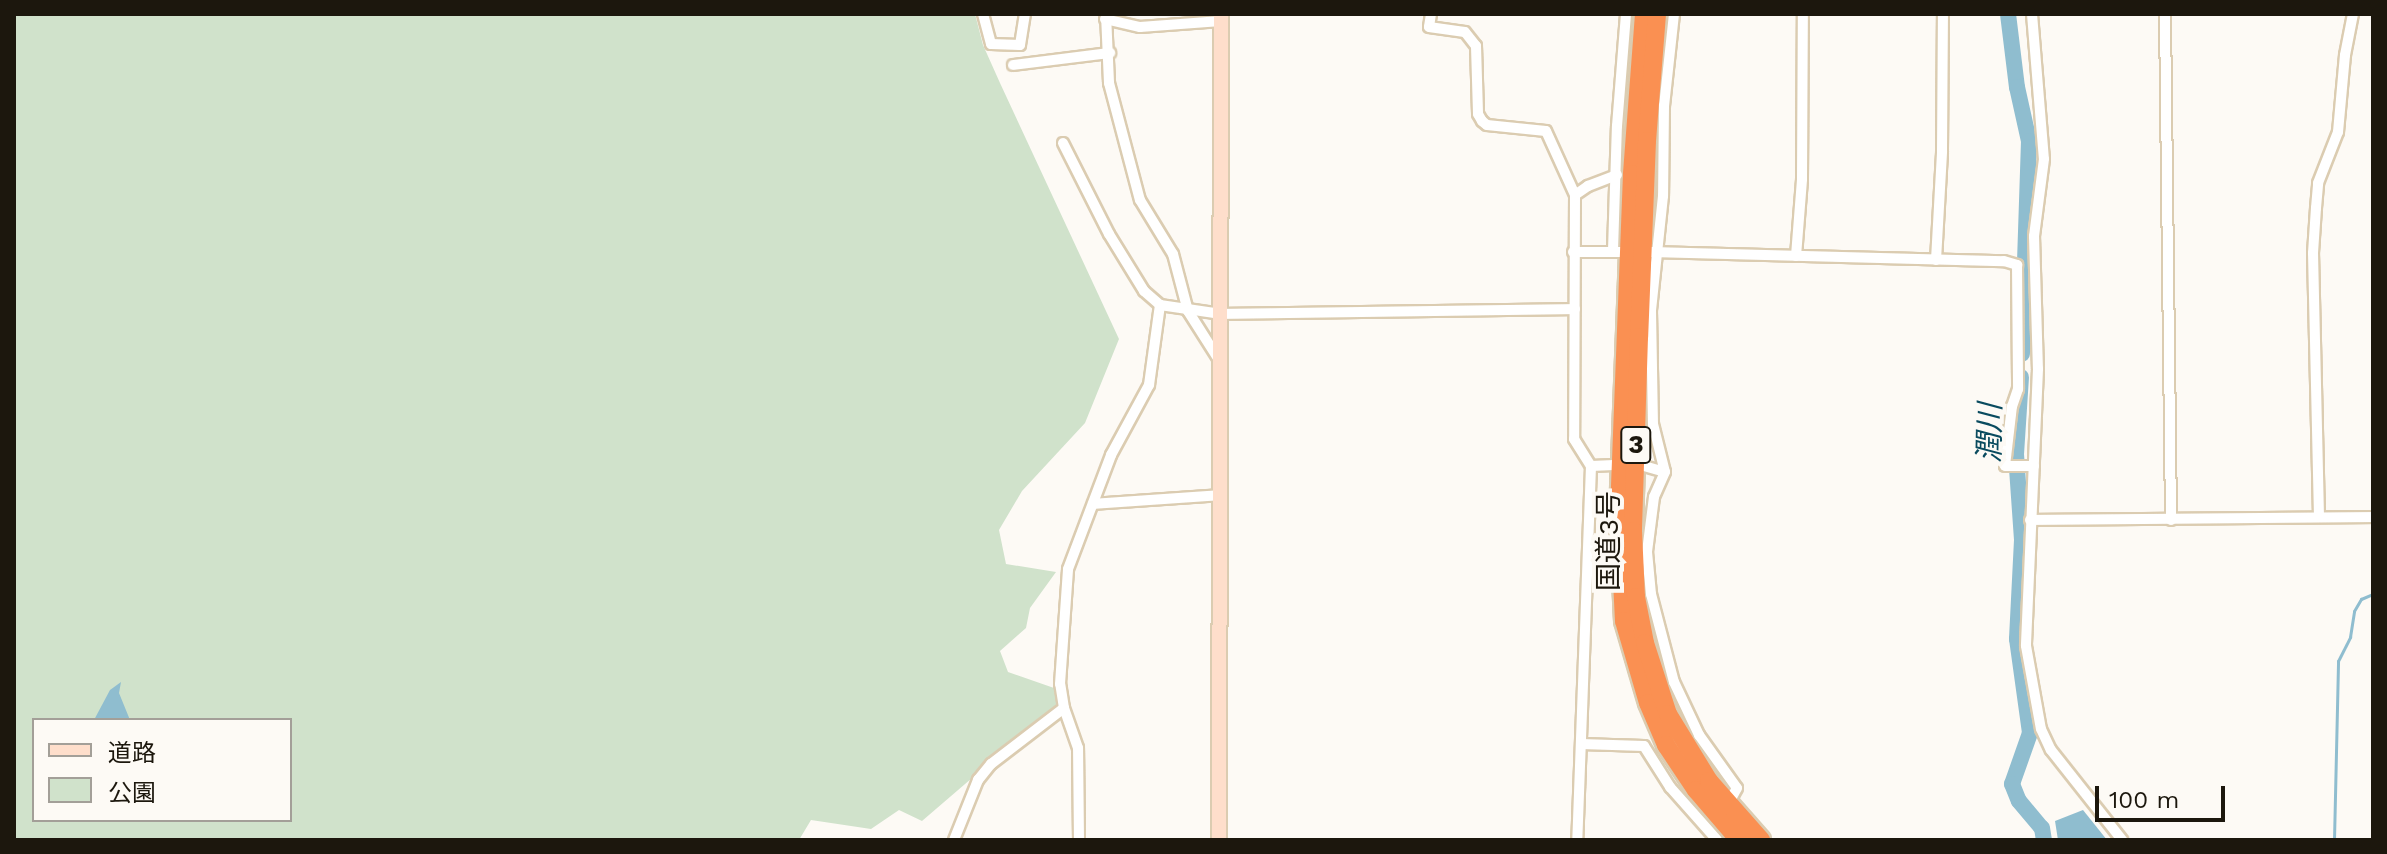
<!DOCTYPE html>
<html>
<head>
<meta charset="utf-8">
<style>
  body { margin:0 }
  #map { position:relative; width:2387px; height:854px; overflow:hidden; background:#fdfaf5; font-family:"Work Sans","Noto Sans JP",sans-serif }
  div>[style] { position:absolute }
  .green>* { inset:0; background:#d0e2cb }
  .water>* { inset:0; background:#8fbdcf }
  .stream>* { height:3px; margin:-1.5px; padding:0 1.5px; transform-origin:1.5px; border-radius:1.5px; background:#8fbdcf }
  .river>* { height:16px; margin:-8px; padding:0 8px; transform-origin:8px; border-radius:8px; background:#8fbdcf }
  .roads { filter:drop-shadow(2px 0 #dbccb1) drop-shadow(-2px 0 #dbccb1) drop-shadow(0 2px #dbccb1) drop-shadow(0 -2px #dbccb1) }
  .street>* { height:10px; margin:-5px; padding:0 5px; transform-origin:5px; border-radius:5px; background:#fff }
  .secondary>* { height:14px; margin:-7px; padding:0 7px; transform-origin:7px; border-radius:7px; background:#fedecb }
  .highway>* { height:18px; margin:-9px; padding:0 9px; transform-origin:9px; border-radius:9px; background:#fa9052 }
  span { translate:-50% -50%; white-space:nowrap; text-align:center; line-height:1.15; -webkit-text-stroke:8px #fdfaf5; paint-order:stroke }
  .shield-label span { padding:2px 6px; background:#fdfaf5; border:2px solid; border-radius:6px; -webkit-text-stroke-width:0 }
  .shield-label { font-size:26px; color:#1c170d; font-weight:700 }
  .street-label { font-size:28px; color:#1c170d }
  .water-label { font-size:30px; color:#0a4b5f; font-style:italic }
  .frame { position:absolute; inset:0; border:16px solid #1c170d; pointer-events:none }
  .legend { position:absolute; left:32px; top:718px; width:260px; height:104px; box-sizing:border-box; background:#fdfaf5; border:2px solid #a39f98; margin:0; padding:10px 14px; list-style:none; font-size:24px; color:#1c170d }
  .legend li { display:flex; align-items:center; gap:16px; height:40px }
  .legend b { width:40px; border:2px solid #a39f98 }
  .scale { position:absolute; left:2095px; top:786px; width:130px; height:36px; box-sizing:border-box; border:4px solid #1c170d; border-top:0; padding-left:10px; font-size:24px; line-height:28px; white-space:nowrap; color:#1c170d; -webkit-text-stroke:6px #fdfaf5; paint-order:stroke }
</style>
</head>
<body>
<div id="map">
  <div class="green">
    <div style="clip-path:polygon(evenodd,14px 14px,975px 14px,983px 45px,1000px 83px,1119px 339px,1085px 423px,1022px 491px,999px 530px,1006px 564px,1056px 572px,1030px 608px,1026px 628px,1000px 651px,1008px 672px,1054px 688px,1057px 705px,922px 821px,899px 810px,871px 829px,811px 820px,799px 840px,14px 840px,14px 14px,34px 720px,290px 720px,290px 820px,34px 820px,34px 720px)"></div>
  </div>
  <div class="water">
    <div style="clip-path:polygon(121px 682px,119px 693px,130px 720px,94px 720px,110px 690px)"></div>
    <div style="clip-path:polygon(2083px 810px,2107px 840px,2058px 840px,2055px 821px)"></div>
  </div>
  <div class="stream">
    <div style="left:2334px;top:840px;width:179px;rotate:-88.7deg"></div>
    <div style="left:2338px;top:661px;width:27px;rotate:-63deg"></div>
    <div style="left:2350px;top:637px;width:26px;rotate:-81deg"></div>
    <div style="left:2354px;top:611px;width:14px;rotate:-60deg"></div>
    <div style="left:2361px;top:599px;width:13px;rotate:-23deg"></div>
  </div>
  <div class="river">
    <div style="left:2008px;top:14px;width:74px;rotate:83deg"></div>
    <div style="left:2017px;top:87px;width:55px;rotate:77.5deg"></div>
    <div style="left:2029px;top:141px;width:213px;rotate:91.9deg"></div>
    <div style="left:2021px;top:377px;width:77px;rotate:93.7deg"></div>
    <div style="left:2016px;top:454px;width:86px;rotate:86deg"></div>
    <div style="left:2022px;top:540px;width:99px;rotate:92.9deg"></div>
    <div style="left:2017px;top:639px;width:95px;rotate:82.1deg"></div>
    <div style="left:2030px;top:733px;width:54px;rotate:109.4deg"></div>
    <div style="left:2012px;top:784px;width:18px;rotate:68deg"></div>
    <div style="left:2019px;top:801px;width:35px;rotate:50deg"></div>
    <div style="left:2042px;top:828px;width:12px;rotate:81deg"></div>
  </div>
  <div class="roads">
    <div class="street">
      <div style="left:983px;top:14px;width:31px;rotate:75deg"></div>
      <div style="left:991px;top:44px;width:29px;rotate:2deg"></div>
      <div style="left:1020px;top:45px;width:31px;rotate:-81deg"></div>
      <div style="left:1106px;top:14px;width:69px;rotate:87.5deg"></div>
      <div style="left:1109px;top:83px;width:121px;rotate:75.2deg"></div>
      <div style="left:1140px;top:200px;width:63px;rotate:58.6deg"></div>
      <div style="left:1173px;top:254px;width:59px;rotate:75.3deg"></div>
      <div style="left:1188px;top:311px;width:62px;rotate:57.6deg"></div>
      <div style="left:1431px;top:14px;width:13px;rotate:99deg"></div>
      <div style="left:1429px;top:27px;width:36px;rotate:8deg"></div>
      <div style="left:1465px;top:32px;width:18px;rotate:52deg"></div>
      <div style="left:1476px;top:46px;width:68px;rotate:88.3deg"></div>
      <div style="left:1478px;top:114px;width:8px;rotate:60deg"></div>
      <div style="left:1482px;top:121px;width:6px;rotate:39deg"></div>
      <div style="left:1487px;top:125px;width:59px;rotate:5.8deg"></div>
      <div style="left:1546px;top:131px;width:70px;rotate:65.6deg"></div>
      <div style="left:1575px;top:195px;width:244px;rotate:90.2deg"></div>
      <div style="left:1574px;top:439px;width:32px;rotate:58deg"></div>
      <div style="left:1591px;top:466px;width:374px;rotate:92.1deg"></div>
      <div style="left:1674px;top:14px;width:93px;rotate:96.2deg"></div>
      <div style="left:1664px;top:106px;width:90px;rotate:90.6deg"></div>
      <div style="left:1663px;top:196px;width:116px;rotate:96deg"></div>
      <div style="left:1651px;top:311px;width:113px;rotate:89deg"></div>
      <div style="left:1653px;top:424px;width:49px;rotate:76deg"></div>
      <div style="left:1665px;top:472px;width:27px;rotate:114deg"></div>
      <div style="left:1654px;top:497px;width:55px;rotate:97.3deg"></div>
      <div style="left:1647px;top:552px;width:42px;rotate:84.6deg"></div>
      <div style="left:1651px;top:594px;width:91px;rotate:75.4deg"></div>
      <div style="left:1674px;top:682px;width:59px;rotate:64.7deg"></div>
      <div style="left:1699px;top:735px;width:65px;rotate:54.4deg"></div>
      <div style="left:1737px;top:788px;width:18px;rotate:119deg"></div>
      <div style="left:2032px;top:14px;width:145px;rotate:85.3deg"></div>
      <div style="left:2044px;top:159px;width:78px;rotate:97.4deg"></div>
      <div style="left:2034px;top:236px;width:133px;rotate:88.3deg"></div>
      <div style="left:2038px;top:369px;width:277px;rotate:92.5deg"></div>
      <div style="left:2026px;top:646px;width:84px;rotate:79.8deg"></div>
      <div style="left:2041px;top:729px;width:23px;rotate:65deg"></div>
      <div style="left:2051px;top:750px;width:115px;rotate:51.7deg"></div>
      <div style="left:2165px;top:14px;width:506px;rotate:89.32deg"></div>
      <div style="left:1105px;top:19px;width:36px;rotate:13deg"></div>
      <div style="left:1140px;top:27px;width:81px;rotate:-4.2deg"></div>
      <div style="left:1013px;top:65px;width:98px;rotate:-7.1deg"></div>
      <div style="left:1063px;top:143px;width:102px;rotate:63.2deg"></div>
      <div style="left:1109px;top:234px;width:67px;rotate:58.4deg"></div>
      <div style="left:1144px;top:291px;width:21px;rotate:41deg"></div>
      <div style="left:1575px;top:195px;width:16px;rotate:-35deg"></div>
      <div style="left:1588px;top:186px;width:31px;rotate:-21deg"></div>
      <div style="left:1613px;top:251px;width:125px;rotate:-88.2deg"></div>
      <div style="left:1617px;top:126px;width:112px;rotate:-85.4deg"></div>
      <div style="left:1573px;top:252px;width:58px"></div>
      <div style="left:1651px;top:252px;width:353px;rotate:1.5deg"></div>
      <div style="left:2004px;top:261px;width:14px;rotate:17deg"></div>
      <div style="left:2017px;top:265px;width:124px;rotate:89.5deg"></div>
      <div style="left:2018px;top:389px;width:18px;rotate:109deg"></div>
      <div style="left:2012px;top:406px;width:60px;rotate:96.7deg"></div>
      <div style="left:2005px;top:466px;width:29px"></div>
      <div style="left:1796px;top:256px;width:77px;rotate:-85.5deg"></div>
      <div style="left:1802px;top:179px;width:165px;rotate:-89.7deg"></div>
      <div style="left:1936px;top:260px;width:109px;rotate:-86.8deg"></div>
      <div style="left:1942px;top:151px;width:137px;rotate:-89.6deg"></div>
      <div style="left:1591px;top:466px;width:46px;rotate:-2.5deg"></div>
      <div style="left:1637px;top:464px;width:29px;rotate:16deg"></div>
      <div style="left:1093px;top:504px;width:128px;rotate:-4deg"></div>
      <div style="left:2319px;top:517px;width:264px;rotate:-91.3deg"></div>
      <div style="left:2313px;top:253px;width:45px;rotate:-86.2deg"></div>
      <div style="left:2316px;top:208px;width:25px;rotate:-85deg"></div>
      <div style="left:2318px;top:183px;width:55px;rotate:-68.6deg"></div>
      <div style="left:2338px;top:132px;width:77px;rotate:-84.8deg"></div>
      <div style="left:2345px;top:55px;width:42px;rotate:-79deg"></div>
      <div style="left:2030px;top:520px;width:343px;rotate:-0.5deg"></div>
      <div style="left:1581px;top:744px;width:63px;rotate:1.8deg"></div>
      <div style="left:1644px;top:746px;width:49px;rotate:57.6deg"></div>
      <div style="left:1670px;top:787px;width:71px;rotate:48.4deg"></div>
      <div style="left:954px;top:840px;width:65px;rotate:-68.2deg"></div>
      <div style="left:978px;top:780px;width:21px;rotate:-51deg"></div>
      <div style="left:991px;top:764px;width:92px;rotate:-37.5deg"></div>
      <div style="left:1079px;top:840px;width:92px;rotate:-90.6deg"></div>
      <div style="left:1078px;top:748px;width:42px;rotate:-109.3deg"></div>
      <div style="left:1064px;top:708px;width:24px;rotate:-99deg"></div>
      <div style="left:1060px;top:684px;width:115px;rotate:-86deg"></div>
      <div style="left:1068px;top:569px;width:122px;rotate:-69.3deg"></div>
      <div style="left:1111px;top:455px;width:80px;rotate:-61.5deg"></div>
      <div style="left:1149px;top:385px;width:81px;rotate:-82.2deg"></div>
      <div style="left:1160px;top:305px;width:62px;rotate:8.4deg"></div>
      <div style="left:1221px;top:314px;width:354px;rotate:-0.8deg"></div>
    </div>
    <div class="secondary">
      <div style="left:1219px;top:840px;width:826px;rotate:-89.86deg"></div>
    </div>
    <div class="highway">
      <div style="left:1644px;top:14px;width:160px;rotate:94.3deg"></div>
      <div style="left:1632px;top:174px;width:345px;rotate:92.2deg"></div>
      <div style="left:1619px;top:519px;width:102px;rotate:87.2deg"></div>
      <div style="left:1624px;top:621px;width:85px;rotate:73.7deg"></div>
      <div style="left:1648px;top:703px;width:46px;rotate:66.8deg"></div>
      <div style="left:1666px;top:745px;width:54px;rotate:56.3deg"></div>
      <div style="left:1696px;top:790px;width:66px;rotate:49.3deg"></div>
      <div style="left:1657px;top:14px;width:127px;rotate:94.5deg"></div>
      <div style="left:1647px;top:141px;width:196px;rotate:92.3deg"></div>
      <div style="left:1639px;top:337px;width:194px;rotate:91.8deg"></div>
      <div style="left:1633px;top:531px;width:66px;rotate:87.4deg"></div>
      <div style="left:1636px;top:597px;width:47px;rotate:78.9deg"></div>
      <div style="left:1645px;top:643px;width:75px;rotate:72.1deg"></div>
      <div style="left:1668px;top:714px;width:79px;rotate:58.5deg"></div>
      <div style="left:1709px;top:781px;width:79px;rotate:48.6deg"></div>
    </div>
  </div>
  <div class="shield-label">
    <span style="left:1636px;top:445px">3</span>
  </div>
  <div class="street-label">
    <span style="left:1609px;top:541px;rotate:-90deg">国道3号</span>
  </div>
  <div class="water-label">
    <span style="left:1990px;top:433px;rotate:-89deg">潤川</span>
  </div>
  <div class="frame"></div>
  <ul class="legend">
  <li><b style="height:10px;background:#fedecb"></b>道路</li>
  <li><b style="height:22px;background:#d0e2cb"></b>公園</li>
  </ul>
  <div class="scale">100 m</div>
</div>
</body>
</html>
